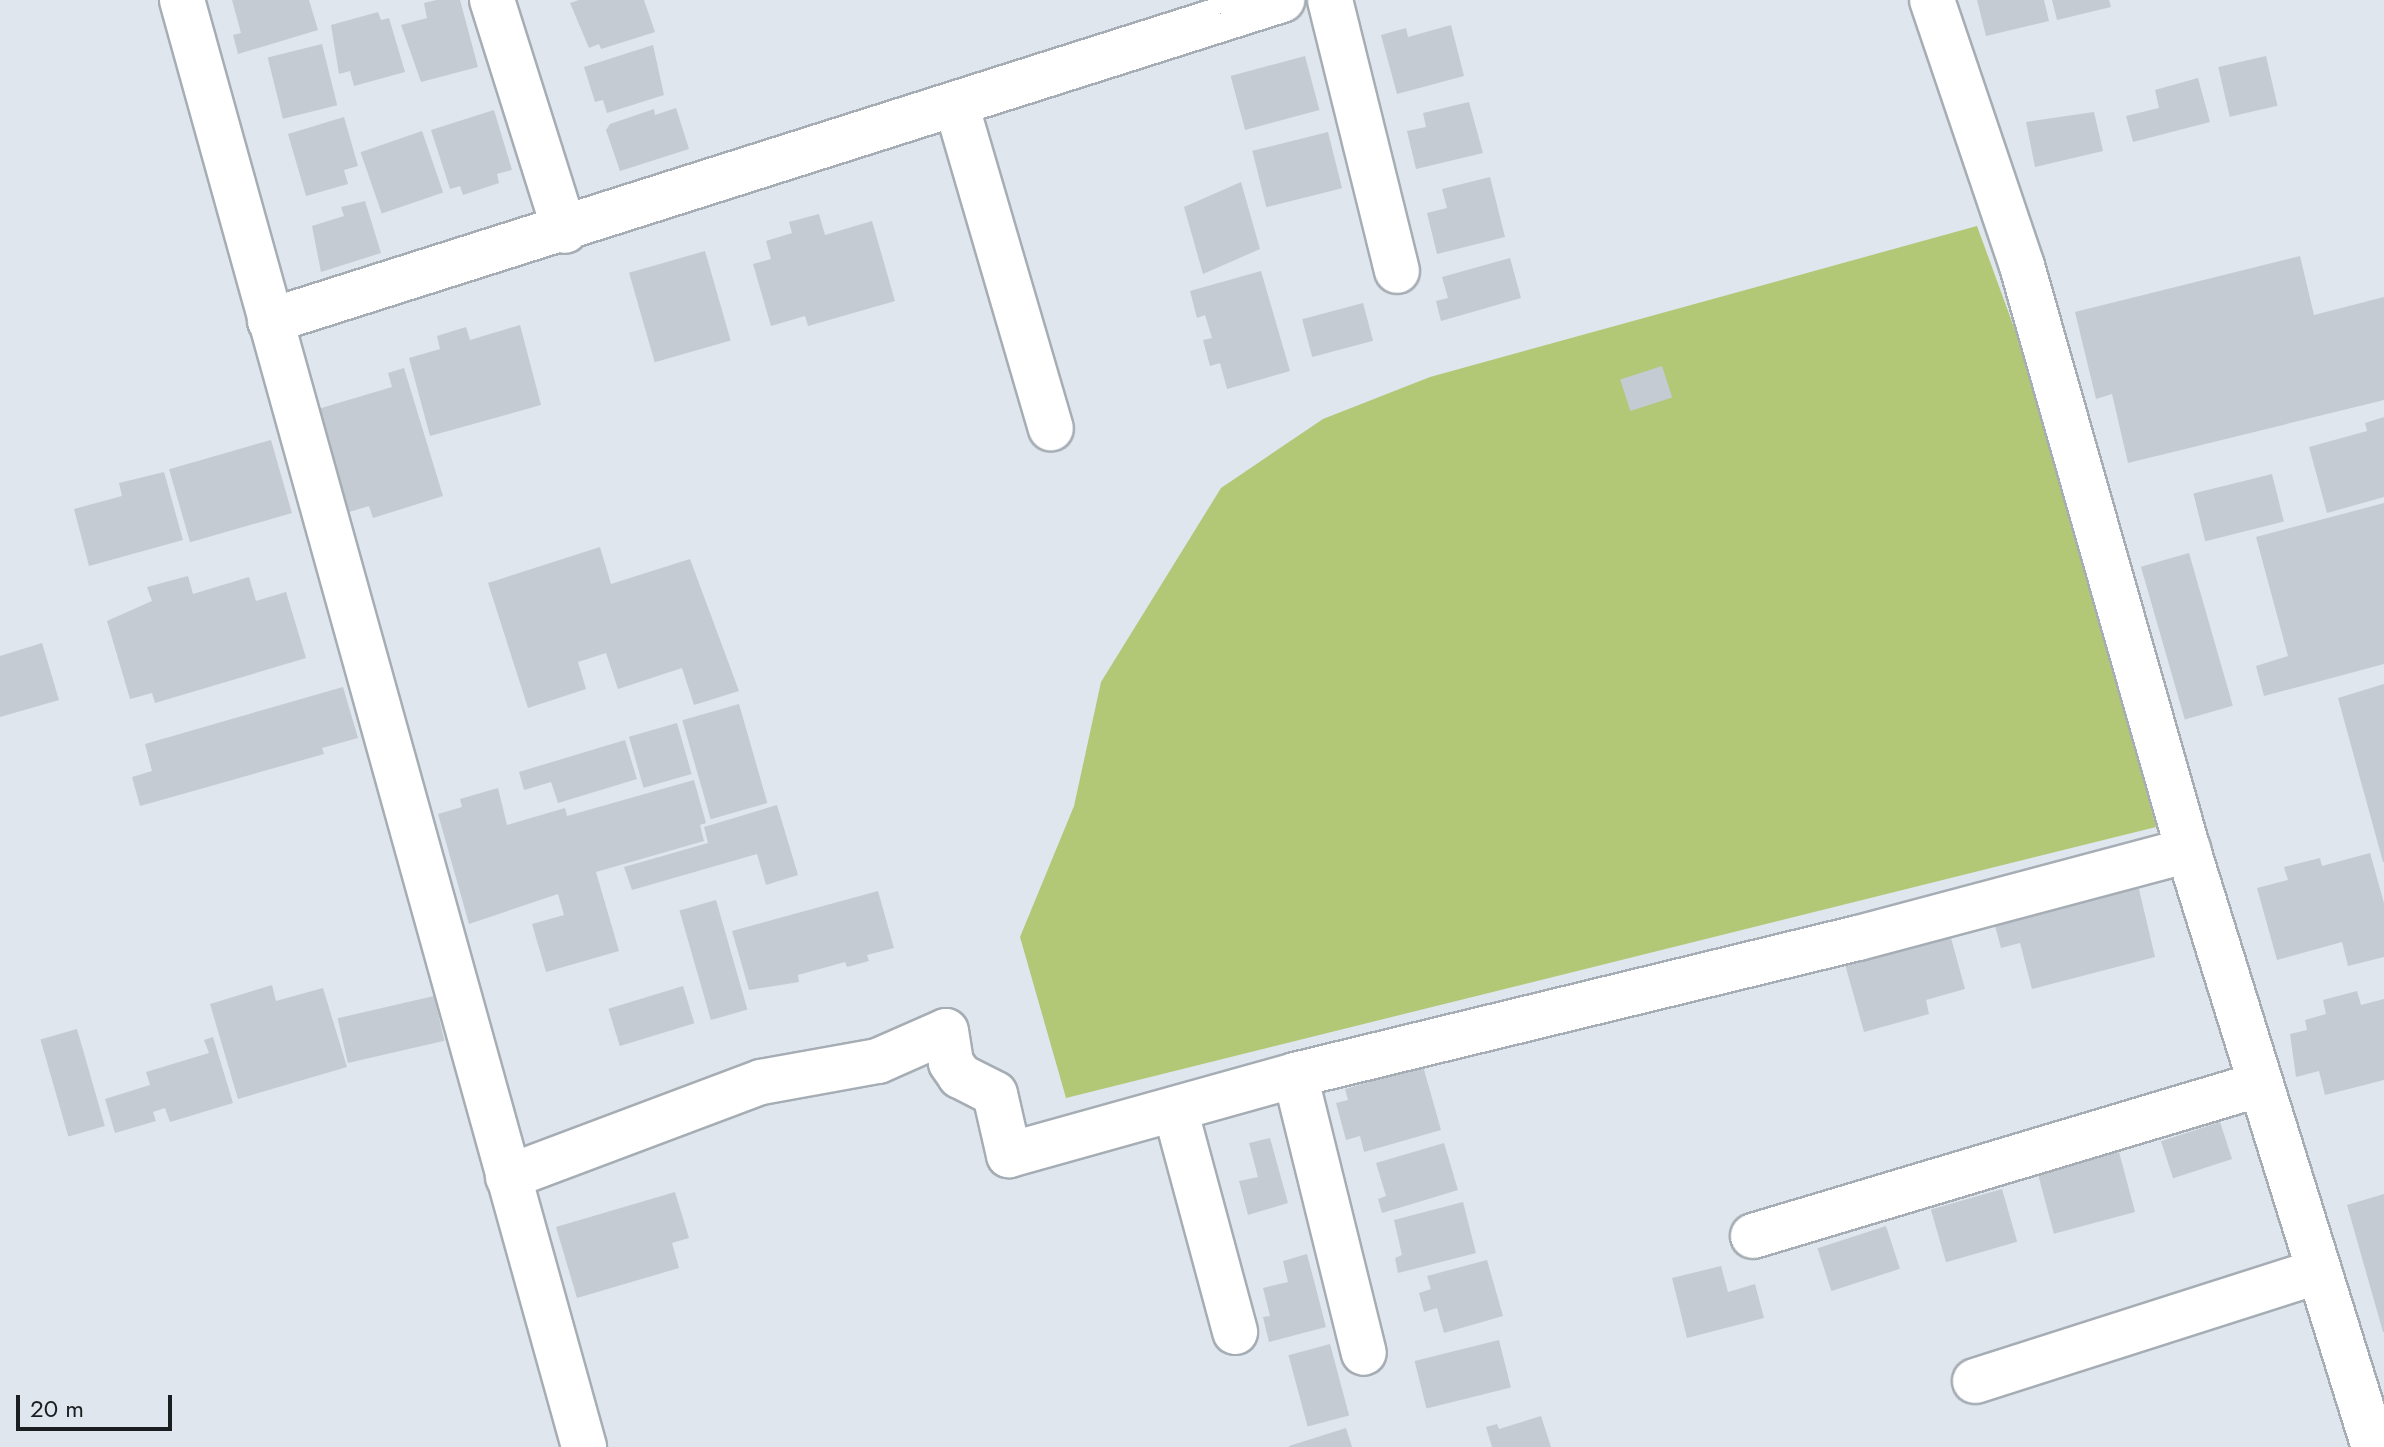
<!DOCTYPE html>
<html>
<head>
<meta charset="utf-8">
<style>
  body { margin:0 }
  #map { position:relative; width:2384px; height:1447px; overflow:hidden; background:#dfe6ed; font-family:Jost,sans-serif }
  div>[style] { position:absolute }
  .green>* { inset:0; background:#b3c876 }
  .building>* { inset:0; background:#c4cbd2; transform-origin:0 0 }
  .roads { filter:drop-shadow(2px 0 #a6adb4) drop-shadow(-2px 0 #a6adb4) drop-shadow(0 2px #a6adb4) drop-shadow(0 -2px #a6adb4) }
  .minor>* { height:44px; margin:-22px; padding:0 22px; transform-origin:22px; border-radius:22px; background:#fff }
  span { translate:-50% -50%; white-space:nowrap; text-align:center; line-height:1.15; -webkit-text-stroke:6px #dfe6ed; paint-order:stroke }
  .scale { position:absolute; left:16px; top:1395px; width:156px; height:36px; box-sizing:border-box; border:4px solid #1b1e20; border-top:0; padding-left:10px; font-size:24px; line-height:28px; white-space:nowrap; color:#1b1e20; -webkit-text-stroke:6px #dfe6ed; paint-order:stroke }
</style>
</head>
<body>
<div id="map">
  <div class="green">
    <div style="clip-path:polygon(1977px 226px,2035px 385px,2156px 827px,1066px 1098px,1020px 937px,1074px 806px,1101px 682px,1221px 488px,1323px 419px,1430px 377px)"></div>
  </div>
  <div class="building">
    <div style="clip-path:polygon(232px 0,309px 0,318px 30px,238px 54px,233px 35px,241px 33px)"></div>
    <div style="clip-path:polygon(437px 0,460px 0,478px 67px,421px 82px,401px 25px,427px 18px,424px 3px)"></div>
    <div style="clip-path:polygon(579px 0,644px 0,655px 32px,601px 49px,599px 44px,589px 48px,570px 3px)"></div>
    <div style="clip-path:polygon(1977px 0,2044px 0,2049px 21px,1986px 36px)"></div>
    <div style="clip-path:polygon(2052px 0,2109px 0,2111px 7px,2057px 20px)"></div>
    <div style="clip-path:polygon(378px 12px,381px 20px,389px 18px,405px 72px,354px 86px,350px 71px,339px 74px,331px 25px)"></div>
    <div style="clip-path:polygon(1451px 25px,1464px 76px,1397px 94px,1381px 35px,1406px 28px,1408px 37px)"></div>
    <div style="left:322px;top:44px;width:63px;height:56px;rotate:76deg"></div>
    <div style="clip-path:polygon(653px 45px,664px 95px,607px 113px,603px 100px,595px 102px,584px 67px)"></div>
    <div style="left:1305px;top:56px;width:56px;height:77px;rotate:75deg"></div>
    <div style="left:2266px;top:56px;width:51px;height:49px;rotate:77deg"></div>
    <div style="clip-path:polygon(2198px 78px,2210px 122px,2133px 142px,2126px 116px,2159px 108px,2155px 90px)"></div>
    <div style="clip-path:polygon(1469px 102px,1483px 153px,1416px 169px,1407px 131px,1426px 127px,1423px 113px)"></div>
    <div style="clip-path:polygon(676px 108px,689px 149px,620px 171px,606px 130px,610px 124px,654px 109px,655px 115px)"></div>
    <div style="clip-path:polygon(494px 110px,512px 170px,497px 174px,499px 183px,463px 195px,460px 186px,450px 189px,431px 130px)"></div>
    <div style="clip-path:polygon(2094px 112px,2103px 151px,2035px 167px,2026px 122px)"></div>
    <div style="clip-path:polygon(344px 117px,358px 166px,344px 170px,348px 184px,306px 196px,288px 134px)"></div>
    <div style="left:422px;top:131px;width:65px;height:65px;rotate:71deg"></div>
    <div style="left:1328px;top:132px;width:58px;height:78px;rotate:76deg"></div>
    <div style="clip-path:polygon(1490px 177px,1505px 237px,1437px 254px,1427px 213px,1447px 208px,1442px 189px)"></div>
    <div style="clip-path:polygon(1241px 182px,1260px 249px,1203px 274px,1184px 207px)"></div>
    <div style="clip-path:polygon(365px 201px,381px 253px,321px 272px,312px 226px,344px 216px,341px 207px)"></div>
    <div style="clip-path:polygon(819px 214px,825px 235px,872px 221px,895px 301px,808px 326px,805px 316px,771px 326px,753px 264px,771px 259px,766px 241px,792px 233px,789px 222px)"></div>
    <div style="left:705px;top:251px;width:93px;height:79px;rotate:74deg"></div>
    <div style="clip-path:polygon(2300px 256px,2314px 315px,2384px 297px,2384px 400px,2128px 463px,2112px 394px,2096px 399px,2075px 312px)"></div>
    <div style="clip-path:polygon(1510px 258px,1521px 298px,1441px 321px,1436px 301px,1448px 298px,1442px 277px)"></div>
    <div style="clip-path:polygon(1261px 271px,1290px 371px,1227px 389px,1220px 363px,1210px 366px,1203px 340px,1212px 338px,1205px 315px,1197px 318px,1190px 291px)"></div>
    <div style="left:1363px;top:303px;width:39px;height:63px;rotate:75deg"></div>
    <div style="clip-path:polygon(520px 325px,541px 405px,430px 436px,409px 358px,440px 349px,437px 336px,466px 327px,470px 340px)"></div>
    <div style="left:1662px;top:366px;width:33px;height:44px;rotate:72deg"></div>
    <div style="clip-path:polygon(404px 368px,443px 496px,373px 518px,369px 506px,349px 512px,318px 409px,392px 387px,388px 373px)"></div>
    <div style="clip-path:polygon(2384px 417px,2384px 497px,2327px 513px,2309px 447px,2367px 431px,2365px 423px)"></div>
    <div style="left:271px;top:440px;width:76px;height:106px;rotate:74deg"></div>
    <div style="clip-path:polygon(164px 472px,183px 540px,89px 566px,74px 509px,122px 496px,119px 483px)"></div>
    <div style="left:2272px;top:474px;width:49px;height:81px;rotate:76deg"></div>
    <div style="clip-path:polygon(2384px 503px,2384px 664px,2264px 696px,2256px 666px,2288px 656px,2256px 537px)"></div>
    <div style="clip-path:polygon(600px 547px,611px 584px,690px 559px,739px 691px,694px 705px,682px 668px,618px 689px,606px 653px,578px 662px,586px 689px,528px 708px,488px 583px)"></div>
    <div style="left:2189px;top:553px;width:159px;height:50px;rotate:74deg"></div>
    <div style="clip-path:polygon(188px 576px,193px 594px,249px 577px,256px 601px,286px 592px,306px 658px,155px 703px,152px 693px,130px 699px,107px 621px,152px 601px,147px 587px)"></div>
    <div style="clip-path:polygon(42px 643px,59px 700px,0 717px,0 656px)"></div>
    <div style="clip-path:polygon(2384px 684px,2384px 862px,2383px 862px,2338px 698px)"></div>
    <div style="clip-path:polygon(343px 687px,358px 738px,322px 748px,324px 754px,140px 806px,132px 777px,152px 771px,145px 744px)"></div>
    <div style="left:739px;top:704px;width:103px;height:59px;rotate:74deg"></div>
    <div style="left:677px;top:723px;width:53px;height:50px;rotate:74deg"></div>
    <div style="clip-path:polygon(625px 740px,637px 779px,558px 803px,551px 782px,524px 790px,519px 772px)"></div>
    <div style="clip-path:polygon(694px 780px,706px 823px,700px 825px,704px 841px,596px 872px,619px 951px,546px 972px,532px 924px,564px 915px,558px 894px,469px 924px,438px 814px,462px 807px,460px 799px,498px 788px,507px 825px,565px 808px,567px 816px)"></div>
    <div style="clip-path:polygon(777px 805px,798px 875px,766px 885px,757px 854px,632px 890px,624px 867px,708px 843px,704px 827px)"></div>
    <div style="clip-path:polygon(2370px 853px,2384px 903px,2384px 957px,2348px 966px,2342px 942px,2277px 960px,2257px 888px,2288px 880px,2284px 867px,2320px 858px,2322px 866px)"></div>
    <div style="clip-path:polygon(2138px 885px,2155px 957px,2032px 989px,2020px 943px,2001px 948px,1991px 911px)"></div>
    <div style="clip-path:polygon(878px 891px,894px 948px,867px 955px,869px 961px,847px 967px,845px 962px,798px 975px,799px 982px,749px 990px,732px 931px)"></div>
    <div style="left:716px;top:900px;width:114px;height:38px;rotate:74deg"></div>
    <div style="clip-path:polygon(1948px 927px,1965px 989px,1926px 1000px,1929px 1014px,1864px 1032px,1841px 950px)"></div>
    <div style="clip-path:polygon(272px 985px,276px 1001px,323px 988px,347px 1067px,238px 1099px,210px 1004px)"></div>
    <div style="left:683px;top:986px;width:39px;height:78px;rotate:73deg"></div>
    <div style="clip-path:polygon(2357px 991px,2361px 1005px,2384px 999px,2384px 1080px,2325px 1095px,2319px 1071px,2296px 1077px,2290px 1034px,2307px 1030px,2305px 1020px,2326px 1014px,2323px 1000px)"></div>
    <div style="left:434px;top:996px;width:46px;height:99px;rotate:77deg"></div>
    <div style="left:77px;top:1029px;width:101px;height:38px;rotate:74deg"></div>
    <div style="clip-path:polygon(213px 1037px,233px 1103px,170px 1122px,165px 1108px,153px 1112px,156px 1121px,115px 1133px,105px 1099px,150px 1085px,146px 1072px,209px 1053px,204px 1040px)"></div>
    <div style="clip-path:polygon(1423px 1066px,1441px 1130px,1364px 1152px,1360px 1136px,1346px 1140px,1336px 1103px,1348px 1100px,1345px 1089px)"></div>
    <div style="left:2220px;top:1122px;width:39px;height:62px;rotate:72deg"></div>
    <div style="clip-path:polygon(1270px 1138px,1288px 1203px,1248px 1215px,1239px 1181px,1258px 1177px,1249px 1143px)"></div>
    <div style="clip-path:polygon(1444px 1143px,1458px 1190px,1382px 1213px,1378px 1199px,1386px 1196px,1376px 1163px)"></div>
    <div style="left:2119px;top:1152px;width:62px;height:84px;rotate:75deg"></div>
    <div style="left:2002px;top:1189px;width:55px;height:74px;rotate:74deg"></div>
    <div style="clip-path:polygon(675px 1192px,689px 1238px,672px 1243px,679px 1268px,577px 1298px,556px 1227px)"></div>
    <div style="clip-path:polygon(2384px 1194px,2384px 1332px,2383px 1332px,2347px 1205px)"></div>
    <div style="clip-path:polygon(1463px 1202px,1476px 1253px,1398px 1273px,1395px 1258px,1402px 1255px,1394px 1220px)"></div>
    <div style="left:1886px;top:1226px;width:45px;height:72px;rotate:72deg"></div>
    <div style="clip-path:polygon(1307px 1254px,1326px 1327px,1269px 1342px,1263px 1317px,1270px 1316px,1263px 1288px,1288px 1282px,1283px 1261px)"></div>
    <div style="clip-path:polygon(1487px 1260px,1503px 1316px,1444px 1333px,1437px 1308px,1424px 1312px,1419px 1293px,1431px 1289px,1427px 1276px)"></div>
    <div style="clip-path:polygon(1721px 1266px,1728px 1292px,1755px 1284px,1764px 1318px,1687px 1338px,1672px 1278px)"></div>
    <div style="left:1499px;top:1340px;width:49px;height:87px;rotate:76deg"></div>
    <div style="left:1330px;top:1344px;width:74px;height:43px;rotate:75deg"></div>
    <div style="clip-path:polygon(1541px 1416px,1551px 1447px,1492px 1447px,1486px 1427px,1497px 1424px,1499px 1429px)"></div>
    <div style="clip-path:polygon(1346px 1428px,1352px 1447px,1289px 1447px,1289px 1446px)"></div>
  </div>
  <div class="roads">
    <div class="minor">
      <div style="left:182px;top:0;width:1502px;rotate:74.47deg"></div>
      <div style="left:492px;top:0;width:242px;rotate:72.5deg"></div>
      <div style="left:1330px;top:0;width:279px;rotate:76.1deg"></div>
      <div style="left:1932px;top:0;width:281px;rotate:71.3deg"></div>
      <div style="left:2022px;top:266px;width:607px;rotate:74.13deg"></div>
      <div style="left:2188px;top:850px;width:625px;rotate:72.7deg"></div>
      <div style="left:956px;top:104px;width:338px;rotate:73.7deg"></div>
      <div style="left:270px;top:321px;width:1062px;rotate:-17.6deg"></div>
      <div style="left:1295px;top:1075px;width:286px;rotate:76.1deg"></div>
      <div style="left:1175px;top:1109px;width:231px;rotate:74.9deg"></div>
      <div style="left:508px;top:1177px;width:270px;rotate:-20.6deg"></div>
      <div style="left:761px;top:1082px;width:119px;rotate:-10.2deg"></div>
      <div style="left:878px;top:1061px;width:74px;rotate:-23.8deg"></div>
      <div style="left:946px;top:1031px;width:32px;rotate:81deg"></div>
      <div style="left:951px;top:1063px;width:16px;rotate:55deg"></div>
      <div style="left:960px;top:1076px;width:39px;rotate:27deg"></div>
      <div style="left:995px;top:1094px;width:63px;rotate:77.1deg"></div>
      <div style="left:1009px;top:1155px;width:297px;rotate:-15.6deg"></div>
      <div style="left:1295px;top:1075px;width:579px;rotate:-13.68deg"></div>
      <div style="left:1858px;top:938px;width:342px;rotate:-14.9deg"></div>
      <div style="left:1753px;top:1236px;width:530px;rotate:-16.66deg"></div>
      <div style="left:1975px;top:1381px;width:361px;rotate:-17.7deg"></div>
    </div>
  </div>
  <div class="scale">20 m</div>
</div>
</body>
</html>
